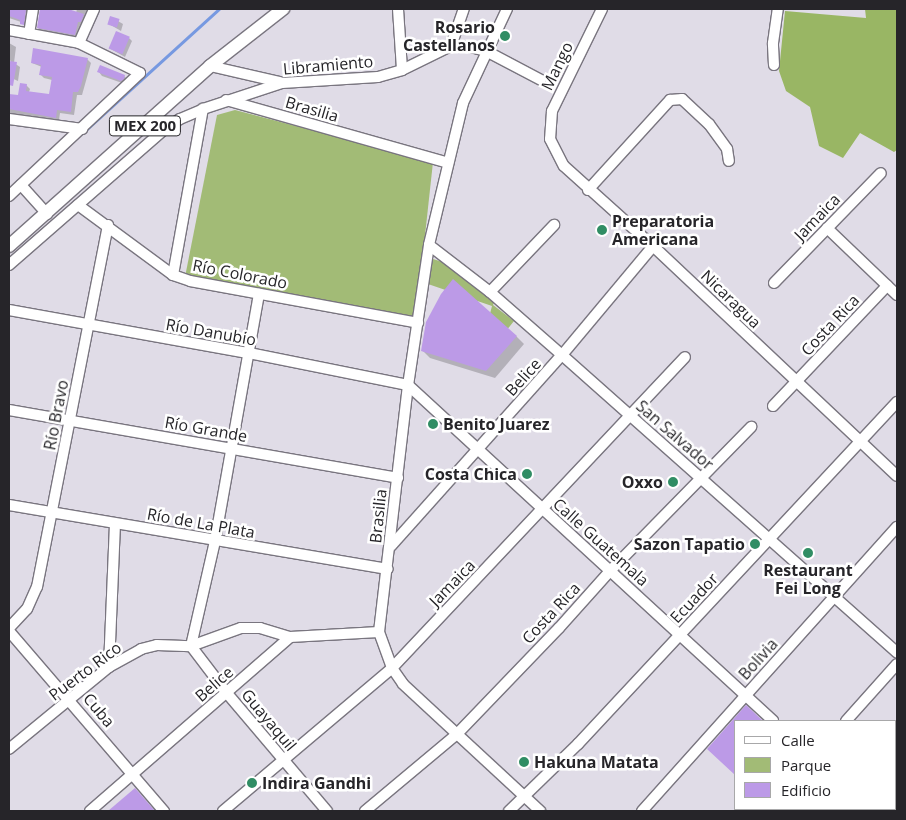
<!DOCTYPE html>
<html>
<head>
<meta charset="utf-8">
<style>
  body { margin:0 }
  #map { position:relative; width:906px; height:820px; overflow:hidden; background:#e0dce7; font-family:"Open Sans",sans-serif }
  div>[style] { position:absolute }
  .green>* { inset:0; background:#a2bb76 }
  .forest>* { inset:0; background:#99b664 }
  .shadow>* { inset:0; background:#0003 }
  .stream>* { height:2.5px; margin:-1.25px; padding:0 1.25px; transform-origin:1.25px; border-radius:1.25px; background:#7799e1 }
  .building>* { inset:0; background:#bc9ae7; transform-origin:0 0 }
  .roads { filter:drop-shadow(1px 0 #79757f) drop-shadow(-1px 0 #79757f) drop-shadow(0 1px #79757f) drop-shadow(0 -1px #79757f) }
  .minor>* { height:10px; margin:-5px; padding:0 5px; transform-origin:5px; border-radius:5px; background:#fff }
  .major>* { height:12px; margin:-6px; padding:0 6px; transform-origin:6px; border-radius:6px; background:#fff }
  .dots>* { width:14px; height:14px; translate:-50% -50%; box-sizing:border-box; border:2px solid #fff; border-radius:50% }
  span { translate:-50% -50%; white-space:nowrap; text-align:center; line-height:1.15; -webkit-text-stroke:5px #fff; paint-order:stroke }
  .shield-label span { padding:1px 4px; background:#fff; border:1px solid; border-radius:4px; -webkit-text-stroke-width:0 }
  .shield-label { font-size:15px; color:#262529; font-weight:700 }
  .poi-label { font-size:16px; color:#262529; font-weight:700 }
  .right { translate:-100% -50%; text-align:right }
  .left { translate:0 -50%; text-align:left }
  .street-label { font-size:16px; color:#262529 }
  .frame { position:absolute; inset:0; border:10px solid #262529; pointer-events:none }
  .legend { position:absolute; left:734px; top:720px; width:162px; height:90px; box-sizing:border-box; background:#fff; border:1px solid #a8a8a9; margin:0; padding:6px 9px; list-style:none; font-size:15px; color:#262529 }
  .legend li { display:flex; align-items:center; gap:10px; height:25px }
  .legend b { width:25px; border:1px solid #a8a8a9 }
</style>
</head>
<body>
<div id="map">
  <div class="green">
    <div style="clip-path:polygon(235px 110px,433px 162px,416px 318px,185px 277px,217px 115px)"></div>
    <div style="clip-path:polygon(433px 259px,449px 264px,495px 300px,493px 305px,514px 321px,501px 337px,486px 329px,492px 306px,428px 284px)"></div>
  </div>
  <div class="forest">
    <div style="clip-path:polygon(865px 9px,897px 9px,897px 150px,894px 152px,860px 133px,843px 158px,819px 146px,810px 107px,786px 91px,779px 71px,785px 11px,866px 18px)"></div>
  </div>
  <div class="shadow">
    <div style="clip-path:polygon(9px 9px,31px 9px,27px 27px,21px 22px,9px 18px)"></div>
    <div style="clip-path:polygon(48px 9px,64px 9px,76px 13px,77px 9px,91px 9px,84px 25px,81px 24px,78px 38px,41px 31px,38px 28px,47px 14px)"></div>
    <div style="clip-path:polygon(111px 17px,123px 24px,121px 31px,109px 24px)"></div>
    <div style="clip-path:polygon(129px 38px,132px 41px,125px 57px,109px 48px)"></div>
    <div style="clip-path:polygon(9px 43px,16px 47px,14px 63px,20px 67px,18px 81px,9px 77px,11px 61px,9px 60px)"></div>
    <div style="clip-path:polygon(87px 59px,91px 63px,82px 95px,77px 95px,74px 115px,60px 113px,59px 120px,9px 113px,9px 95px,19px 96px,26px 85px,30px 89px,29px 92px,50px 95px,52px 80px,44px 78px,41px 75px,42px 67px,32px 63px)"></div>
    <div style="clip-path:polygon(99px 72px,124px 76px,128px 80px,125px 84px,102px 76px)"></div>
    <div style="clip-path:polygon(516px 336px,524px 344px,495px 378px,430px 358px,422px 350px)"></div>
  </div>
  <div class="stream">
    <div style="left:87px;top:129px;width:178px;rotate:-42.3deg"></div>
  </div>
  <div class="building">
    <div style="clip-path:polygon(9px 9px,26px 9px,24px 25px,20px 24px,20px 20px,9px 16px)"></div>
    <div style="clip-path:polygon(40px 9px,68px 9px,84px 14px,81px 22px,78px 22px,75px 35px,37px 28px)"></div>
    <div style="left:110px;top:16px;width:10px;height:9px;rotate:17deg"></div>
    <div style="left:116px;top:31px;width:15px;height:19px;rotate:23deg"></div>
    <div style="clip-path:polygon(33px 48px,88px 58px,81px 86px,78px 92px,73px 92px,71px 112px,57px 110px,56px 118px,9px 109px,9px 94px,18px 95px,20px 83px,27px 84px,26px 91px,49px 94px,52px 77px,39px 75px,41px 65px,31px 63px)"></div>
    <div style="clip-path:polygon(9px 61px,17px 62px,13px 86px,9px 85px)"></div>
    <div style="clip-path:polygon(100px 65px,125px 75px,124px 79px,121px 81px,97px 72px)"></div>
    <div style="clip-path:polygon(453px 279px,517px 336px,486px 371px,421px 351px,426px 322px,441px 294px)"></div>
    <div style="clip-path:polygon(746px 705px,763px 721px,735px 721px,735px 775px,707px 749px)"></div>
    <div style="clip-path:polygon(135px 788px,155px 811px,108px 811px)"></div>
  </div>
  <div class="roads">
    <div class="minor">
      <div style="left:398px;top:9px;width:61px;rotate:86.2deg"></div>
      <div style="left:507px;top:9px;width:104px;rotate:115.1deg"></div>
      <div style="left:463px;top:103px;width:146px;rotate:103.5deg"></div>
      <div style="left:429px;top:245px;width:142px;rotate:98.5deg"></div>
      <div style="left:408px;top:385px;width:249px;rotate:96.7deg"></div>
      <div style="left:379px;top:632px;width:38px;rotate:70deg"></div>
      <div style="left:392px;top:668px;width:19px;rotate:55deg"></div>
      <div style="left:403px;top:684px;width:187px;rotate:42.8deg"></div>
      <div style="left:602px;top:9px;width:114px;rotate:116.1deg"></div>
      <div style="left:552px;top:111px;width:28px;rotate:94deg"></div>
      <div style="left:550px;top:139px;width:30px;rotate:63deg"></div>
      <div style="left:564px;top:166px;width:120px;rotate:42deg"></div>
      <div style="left:653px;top:246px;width:335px;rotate:43.3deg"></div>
      <div style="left:9px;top:30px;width:71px;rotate:10.5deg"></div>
      <div style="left:79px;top:43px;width:68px;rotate:26.2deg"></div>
      <div style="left:140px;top:73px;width:180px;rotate:136.8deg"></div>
      <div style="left:29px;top:34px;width:25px;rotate:-81deg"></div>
      <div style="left:79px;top:43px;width:37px;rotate:-66deg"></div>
      <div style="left:451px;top:46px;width:39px;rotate:-71deg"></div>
      <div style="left:774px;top:65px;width:22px;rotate:-93deg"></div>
      <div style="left:773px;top:43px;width:34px;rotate:-82deg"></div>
      <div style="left:210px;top:66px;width:72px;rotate:12.9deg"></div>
      <div style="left:226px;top:100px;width:231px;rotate:15.8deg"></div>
      <div style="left:9px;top:119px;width:74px;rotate:7.8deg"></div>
      <div style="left:21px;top:185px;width:39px;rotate:48deg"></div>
      <div style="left:588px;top:190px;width:122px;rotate:-47.7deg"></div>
      <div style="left:670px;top:100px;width:12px;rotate:-5deg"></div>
      <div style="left:682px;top:99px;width:37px;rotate:43deg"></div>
      <div style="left:709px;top:124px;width:31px;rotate:54deg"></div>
      <div style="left:727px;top:149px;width:12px;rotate:81deg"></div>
      <div style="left:78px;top:205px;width:118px;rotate:36.4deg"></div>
      <div style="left:173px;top:275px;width:18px;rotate:19deg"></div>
      <div style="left:190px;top:281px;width:232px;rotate:10.4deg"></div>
      <div style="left:827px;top:228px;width:97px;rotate:43.7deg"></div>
      <div style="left:429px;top:245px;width:77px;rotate:37.6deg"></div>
      <div style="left:490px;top:292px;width:96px;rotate:41.2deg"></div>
      <div style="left:562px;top:355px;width:448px;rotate:41.6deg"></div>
      <div style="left:9px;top:265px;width:206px;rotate:-41.1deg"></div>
      <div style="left:164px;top:130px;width:19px;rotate:-35deg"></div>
      <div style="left:180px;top:119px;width:25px;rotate:-23deg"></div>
      <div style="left:173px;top:275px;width:169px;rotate:-79.8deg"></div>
      <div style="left:203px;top:109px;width:83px;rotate:-18.2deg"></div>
      <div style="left:282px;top:83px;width:96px;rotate:-3.6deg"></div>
      <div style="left:378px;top:77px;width:25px;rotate:-16deg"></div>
      <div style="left:402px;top:70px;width:55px;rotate:-26.1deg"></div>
      <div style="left:451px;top:46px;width:16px"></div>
      <div style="left:467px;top:46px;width:20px;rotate:15deg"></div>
      <div style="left:486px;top:51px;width:62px;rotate:27.8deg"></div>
      <div style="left:774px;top:283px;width:153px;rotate:-45.8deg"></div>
      <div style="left:490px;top:292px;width:93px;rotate:-46.3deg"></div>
      <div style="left:9px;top:310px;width:244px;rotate:10.2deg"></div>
      <div style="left:249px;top:353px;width:162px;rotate:11.4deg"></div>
      <div style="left:408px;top:385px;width:496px;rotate:42.6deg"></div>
      <div style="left:773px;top:406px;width:166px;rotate:-46.5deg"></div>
      <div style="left:9px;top:410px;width:395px;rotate:9.9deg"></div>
      <div style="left:9px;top:505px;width:384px;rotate:9.6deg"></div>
      <div style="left:391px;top:546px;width:256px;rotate:-48.2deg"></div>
      <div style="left:562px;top:355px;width:142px;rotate:-50.1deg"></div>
      <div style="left:9px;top:628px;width:26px;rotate:-47deg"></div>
      <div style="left:27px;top:609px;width:24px;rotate:-66deg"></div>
      <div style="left:37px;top:587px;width:369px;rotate:-78.9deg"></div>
      <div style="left:9px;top:631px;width:238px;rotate:49.3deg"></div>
      <div style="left:191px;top:646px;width:108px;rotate:-77.1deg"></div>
      <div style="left:215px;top:541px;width:251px;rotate:-79.9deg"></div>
      <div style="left:191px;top:646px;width:58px;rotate:52.7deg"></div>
      <div style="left:226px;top:692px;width:156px;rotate:49.7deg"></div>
      <div style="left:109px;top:667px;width:143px;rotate:-87.6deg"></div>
      <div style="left:846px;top:721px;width:76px;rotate:-48.2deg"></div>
      <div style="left:9px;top:749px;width:129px;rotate:-39.4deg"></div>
      <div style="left:109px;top:667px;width:37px;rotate:-29deg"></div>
      <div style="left:141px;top:649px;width:16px;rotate:-14deg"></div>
      <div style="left:157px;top:645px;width:34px;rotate:2deg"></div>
      <div style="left:191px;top:646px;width:53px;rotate:-19.8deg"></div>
      <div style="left:241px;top:628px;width:19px"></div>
      <div style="left:260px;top:628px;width:31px;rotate:17deg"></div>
      <div style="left:870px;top:809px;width:4px;rotate:34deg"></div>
      <div style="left:90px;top:811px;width:265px;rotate:-41deg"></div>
      <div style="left:290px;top:637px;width:89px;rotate:-3.2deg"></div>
      <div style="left:223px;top:811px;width:221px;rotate:-40.2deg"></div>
      <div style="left:392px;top:668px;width:427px;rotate:-46.7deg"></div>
      <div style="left:365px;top:811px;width:120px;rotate:-39.9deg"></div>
      <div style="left:457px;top:734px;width:147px;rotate:-46.1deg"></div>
      <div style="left:559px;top:628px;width:76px;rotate:-48.2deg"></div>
      <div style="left:610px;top:571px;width:202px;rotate:-45.6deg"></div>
      <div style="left:509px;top:811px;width:96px;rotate:-44.2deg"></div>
      <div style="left:578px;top:744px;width:468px;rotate:-47deg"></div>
      <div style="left:642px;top:811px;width:382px;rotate:-48.1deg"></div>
      <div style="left:767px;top:811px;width:3px;rotate:-45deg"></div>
    </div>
    <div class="major">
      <div style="left:9px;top:246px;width:270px;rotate:-41.8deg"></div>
      <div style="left:210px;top:66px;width:93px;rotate:-38deg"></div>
      <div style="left:895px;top:800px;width:4px;rotate:-56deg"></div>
      <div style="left:885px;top:811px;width:3px;rotate:-45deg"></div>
    </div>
  </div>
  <div class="dots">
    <div style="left:505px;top:36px;background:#308d64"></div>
    <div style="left:602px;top:230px;background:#308d64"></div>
    <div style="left:433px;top:424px;background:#308d64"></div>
    <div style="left:527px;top:474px;background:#308d64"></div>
    <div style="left:673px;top:482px;background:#308d64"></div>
    <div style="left:755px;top:544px;background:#308d64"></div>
    <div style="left:808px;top:553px;background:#308d64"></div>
    <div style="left:524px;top:762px;background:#308d64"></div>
    <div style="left:252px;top:783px;background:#308d64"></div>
  </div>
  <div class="shield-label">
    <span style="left:145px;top:126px">MEX 200</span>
  </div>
  <div class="poi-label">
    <span class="right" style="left:495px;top:36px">Rosario<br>Castellanos</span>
    <span class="left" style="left:612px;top:230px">Preparatoria<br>Americana</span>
    <span class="left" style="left:443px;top:424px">Benito Juarez</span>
    <span class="right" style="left:517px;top:474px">Costa Chica</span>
    <span class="right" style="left:663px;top:482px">Oxxo</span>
    <span class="right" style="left:745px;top:544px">Sazon Tapatio</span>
    <span style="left:808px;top:579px">Restaurant<br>Fei Long</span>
    <span class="left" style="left:534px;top:762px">Hakuna Matata</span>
    <span class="left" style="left:262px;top:783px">Indira Gandhi</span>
  </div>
  <div class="street-label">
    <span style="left:328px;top:65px;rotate:-5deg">Libramiento</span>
    <span style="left:557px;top:66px;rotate:-64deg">Mango</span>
    <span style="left:312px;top:109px;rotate:16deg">Brasilia</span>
    <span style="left:817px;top:217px;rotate:-46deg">Jamaica</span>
    <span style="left:240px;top:274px;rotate:11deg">Río Colorado</span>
    <span style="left:731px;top:299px;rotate:44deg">Nicaragua</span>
    <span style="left:830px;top:325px;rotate:-47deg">Costa Rica</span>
    <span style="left:211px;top:332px;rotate:10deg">Río Danubio</span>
    <span style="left:523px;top:377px;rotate:-48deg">Belice</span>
    <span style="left:56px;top:415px;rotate:-79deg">Río Bravo</span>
    <span style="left:206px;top:429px;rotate:10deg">Río Grande</span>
    <span style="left:675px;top:435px;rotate:41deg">San Salvador</span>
    <span style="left:378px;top:516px;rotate:-84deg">Brasilia</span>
    <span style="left:201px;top:523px;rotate:10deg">Río de La Plata</span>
    <span style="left:601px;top:542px;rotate:42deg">Calle Guatemala</span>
    <span style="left:452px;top:583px;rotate:-46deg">Jamaica</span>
    <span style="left:694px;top:598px;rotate:-47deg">Ecuador</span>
    <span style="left:551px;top:613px;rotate:-47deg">Costa Rica</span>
    <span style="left:758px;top:659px;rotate:-48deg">Bolivia</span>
    <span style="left:85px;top:671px;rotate:-37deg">Puerto Rico</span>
    <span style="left:214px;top:684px;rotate:-41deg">Belice</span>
    <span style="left:99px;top:710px;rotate:50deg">Cuba</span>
    <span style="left:269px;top:720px;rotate:50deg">Guayaquil</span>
  </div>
  <div class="frame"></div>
  <ul class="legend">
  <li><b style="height:6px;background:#fff"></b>Calle</li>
  <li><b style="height:14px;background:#a2bb76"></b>Parque</li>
  <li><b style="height:14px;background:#bc9ae7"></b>Edificio</li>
  </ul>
</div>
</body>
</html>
